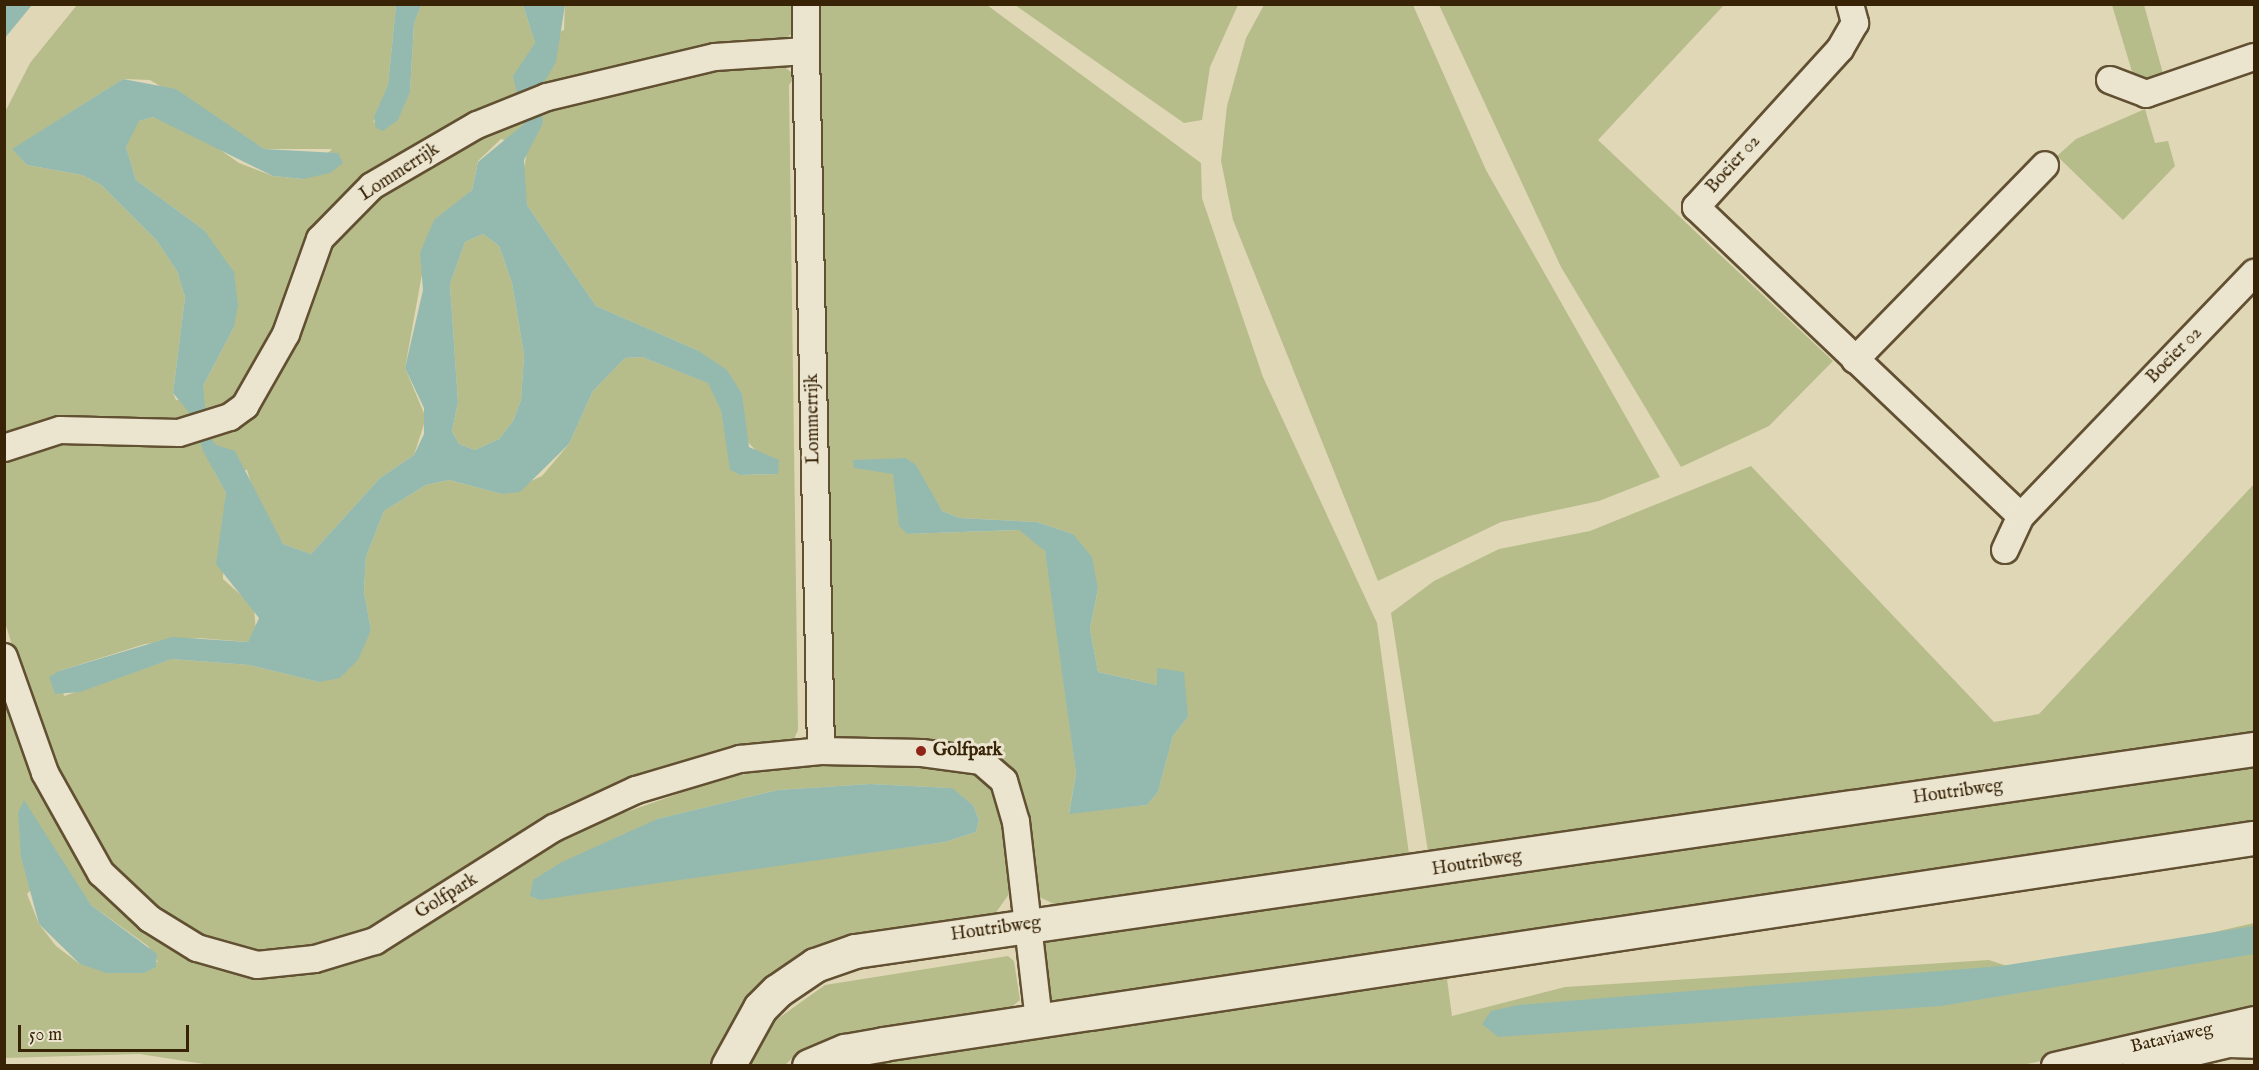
<!DOCTYPE html>
<html>
<head>
<meta charset="utf-8">
<style>
  body { margin:0 }
  #map { position:relative; width:2259px; height:1070px; overflow:hidden; background:#e0d7b7; font-family:"IM FELL English",serif }
  div>[style] { position:absolute }
  .green>* { inset:0; background:#b7bd8a }
  .water>* { inset:0; background:#94baaf }
  .roads { filter:drop-shadow(2px 0 #625032) drop-shadow(-2px 0 #625032) drop-shadow(0 2px #625032) drop-shadow(0 -2px #625032) }
  .minor>* { height:26px; margin:-13px; padding:0 13px; transform-origin:13px; border-radius:13px; background:#ebe5d0 }
  .secondary>* { height:33px; margin:-16.5px; padding:0 16.5px; transform-origin:16.5px; border-radius:16.5px; background:#ebe5d0 }
  .dots>* { width:16px; height:16px; translate:-50% -50%; box-sizing:border-box; border:3px solid #ebe5d0; border-radius:50% }
  span { translate:-50% -50%; white-space:nowrap; text-align:center; line-height:1.15; -webkit-text-stroke:6px #ebe5d0; paint-order:stroke }
  .street-label { font-size:18px; color:#382306 }
  .poi-label { font-size:18px; color:#382306; font-weight:700 }
  .left { translate:0 -50%; text-align:left }
  .frame { position:absolute; inset:0; border:6px solid #382306; pointer-events:none }
  .scale { position:absolute; left:18px; top:1025px; width:171px; height:27px; box-sizing:border-box; border:3px solid #382306; border-top:0; padding-left:8px; font-size:18px; line-height:21px; white-space:nowrap; color:#382306; -webkit-text-stroke:4px #ebe5d0; paint-order:stroke }
</style>
</head>
<body>
<div id="map">
  <div class="green">
    <div style="clip-path:polygon(evenodd,77px 5px,396px 5px,388px 85px,373px 123px,410px 92px,414px 24px,421px 5px,523px 5px,535px 43px,564px 30px,565px 5px,795px 5px,795px 31px,781px 42px,686px 49px,541px 89px,343px 202px,271px 344px,237px 399px,200px 420px,5px 440px,5px 112px,30px 63px,77px 5px,123px 79px,150px 80px,264px 149px,332px 149px,303px 179px,273px 176px,239px 163px,203px 138px,153px 117px,139px 121px,128px 135px,126px 147px,136px 180px,204px 230px,234px 327px,203px 386px,203px 398px,176px 400px,173px 393px,185px 297px,177px 271px,157px 241px,101px 185px,82px 175px,27px 165px,13px 149px,123px 79px)"></div>
    <div style="clip-path:polygon(evenodd,819px 5px,987px 5px,1201px 163px,1202px 198px,1263px 377px,1377px 623px,1410px 861px,1067px 910px,1037px 896px,1013px 779px,998px 759px,939px 742px,840px 740px,834px 735px,827px 710px,819px 5px,854px 460px,879px 460px,929px 492px,942px 511px,960px 518px,1037px 522px,1073px 534px,1098px 589px,1090px 629px,1098px 672px,1157px 685px,1157px 668px,1188px 717px,1173px 736px,1158px 792px,1147px 805px,1069px 813px,1076px 773px,1054px 604px,1045px 551px,1036px 539px,1019px 530px,907px 534px,893px 474px,854px 460px)"></div>
    <div style="clip-path:polygon(1015px 5px,1238px 5px,1210px 67px,1202px 120px,1184px 123px)"></div>
    <div style="clip-path:polygon(1264px 5px,1413px 5px,1486px 170px,1660px 477px,1599px 501px,1501px 522px,1378px 581px,1233px 220px,1221px 161px,1227px 106px,1246px 38px)"></div>
    <div style="clip-path:polygon(1439px 5px,1724px 5px,1598px 140px,1833px 361px,1769px 426px,1681px 467px,1561px 267px)"></div>
    <div style="clip-path:polygon(2112px 5px,2144px 5px,2164px 77px,2136px 85px)"></div>
    <div style="clip-path:polygon(evenodd,782px 65px,796px 76px,789px 85px,798px 730px,793px 741px,696px 759px,640px 779px,357px 940px,272px 956px,189px 934px,127px 890px,76px 817px,33px 716px,5px 622px,5px 458px,30px 446px,232px 426px,344px 226px,403px 176px,504px 121px,686px 69px,782px 65px,501px 139px,528px 147px,522px 179px,527px 205px,596px 306px,697px 350px,742px 394px,745px 439px,778px 474px,740px 475px,731px 470px,721px 411px,709px 383px,642px 357px,625px 358px,593px 391px,569px 444px,542px 476px,502px 494px,449px 480px,426px 485px,384px 511px,366px 557px,364px 592px,371px 630px,319px 682px,249px 665px,172px 659px,64px 696px,59px 671px,145px 644px,198px 638px,248px 642px,256px 633px,254px 607px,223px 579px,226px 493px,214px 471px,247px 470px,257px 503px,283px 544px,311px 554px,380px 478px,414px 455px,426px 418px,405px 368px,422px 274px,454px 206px,472px 190px,478px 161px,501px 139px)"></div>
    <div style="clip-path:polygon(2145px 109px,2155px 143px,2168px 141px,2175px 166px,2123px 220px,2057px 156px,2076px 139px)"></div>
    <div style="clip-path:polygon(483px 234px,499px 246px,512px 283px,524px 355px,521px 400px,513px 421px,499px 439px,475px 450px,459px 444px,452px 431px,458px 402px,450px 284px,465px 242px)"></div>
    <div style="clip-path:polygon(1751px 466px,1994px 722px,2039px 714px,2254px 484px,2254px 736px,1429px 858px,1391px 613px,1434px 581px,1499px 549px,1590px 531px)"></div>
    <div style="clip-path:polygon(evenodd,4px 691px,36px 774px,88px 874px,145px 928px,251px 972px,414px 929px,578px 829px,720px 779px,771px 769px,827px 764px,930px 765px,983px 776px,1002px 810px,1009px 894px,990px 921px,829px 952px,717px 1065px,216px 1066px,140px 1054px,5px 1058px,4px 691px,870px 784px,951px 788px,973px 805px,979px 820px,976px 832px,945px 842px,533px 898px,657px 819px,778px 790px,870px 784px,4px 691px,60px 860px,91px 905px,148px 946px,158px 962px,80px 964px,56px 946px,39px 924px,27px 894px,60px 860px)"></div>
    <div style="clip-path:polygon(2254px 762px,2254px 822px,1050px 1006px,1043px 952px,1044px 943px,1056px 939px)"></div>
    <div style="clip-path:polygon(2254px 923px,2254px 1017px,2022px 1065px,855px 1066px,1447px 979px,1452px 1016px,1565px 987px,1989px 960px,2031px 974px)"></div>
    <div style="clip-path:polygon(1008px 956px,1014px 961px,1020px 1000px,1008px 1010px,855px 1035px,801px 1050px,785px 1065px,747px 1066px,776px 1020px,825px 985px)"></div>
  </div>
  <div class="water">
    <div style="clip-path:polygon(5px 4px,32px 5px,5px 38px,4px 5px)"></div>
    <div style="clip-path:polygon(396px 5px,421px 5px,414px 24px,410px 92px,398px 120px,383px 131px,376px 128px,374px 117px,388px 85px)"></div>
    <div style="clip-path:polygon(evenodd,523px 5px,565px 5px,556px 62px,539px 91px,543px 123px,524px 160px,527px 205px,596px 306px,697px 350px,727px 370px,742px 394px,749px 447px,779px 460px,778px 474px,740px 475px,730px 470px,721px 411px,708px 383px,642px 357px,625px 358px,593px 391px,569px 444px,520px 492px,502px 494px,449px 480px,426px 485px,384px 511px,366px 557px,364px 592px,371px 630px,358px 660px,340px 678px,319px 682px,249px 665px,172px 659px,80px 692px,55px 694px,49px 677px,59px 671px,172px 637px,248px 642px,259px 618px,216px 564px,226px 493px,203px 451px,192px 416px,173px 393px,185px 297px,177px 271px,157px 241px,101px 185px,82px 175px,27px 165px,12px 149px,123px 79px,176px 89px,264px 149px,338px 153px,343px 163px,330px 173px,303px 179px,273px 176px,153px 117px,139px 121px,126px 147px,136px 180px,204px 230px,234px 272px,238px 305px,234px 327px,203px 386px,208px 435px,216px 445px,235px 451px,283px 544px,311px 554px,380px 478px,414px 455px,424px 434px,424px 408px,405px 368px,423px 290px,420px 253px,434px 220px,472px 190px,478px 162px,524px 124px,513px 76px,535px 43px,523px 5px,483px 234px,499px 246px,512px 283px,524px 355px,521px 400px,513px 421px,499px 439px,475px 450px,459px 444px,452px 431px,458px 402px,450px 284px,465px 242px,483px 234px)"></div>
    <div style="clip-path:polygon(906px 458px,916px 465px,942px 511px,960px 518px,1037px 522px,1073px 534px,1092px 557px,1098px 589px,1090px 629px,1098px 672px,1157px 685px,1157px 668px,1184px 672px,1188px 717px,1173px 736px,1158px 792px,1147px 805px,1069px 814px,1076px 773px,1045px 551px,1019px 530px,907px 534px,899px 526px,893px 474px,854px 468px,853px 460px)"></div>
    <div style="clip-path:polygon(870px 784px,952px 788px,973px 805px,979px 820px,976px 832px,945px 842px,540px 900px,530px 896px,533px 880px,562px 862px,657px 819px,778px 790px)"></div>
    <div style="clip-path:polygon(24px 800px,91px 905px,157px 954px,156px 967px,144px 973px,107px 973px,80px 964px,39px 924px,21px 857px,18px 813px)"></div>
    <div style="clip-path:polygon(2254px 926px,2254px 954px,1941px 1006px,1498px 1037px,1482px 1024px,1491px 1011px,1518px 1005px,2001px 966px)"></div>
  </div>
  <div class="roads">
    <div class="minor">
      <div style="left:1850px;top:4px;width:20px;rotate:75deg"></div>
      <div style="left:1855px;top:23px;width:30px;rotate:120deg"></div>
      <div style="left:1840px;top:49px;width:214px;rotate:132.3deg"></div>
      <div style="left:1696px;top:207px;width:448px;rotate:43.6deg"></div>
      <div style="left:806px;top:51px;width:700px;rotate:88.77deg"></div>
      <div style="left:2110px;top:80px;width:39px;rotate:21deg"></div>
      <div style="left:2146px;top:94px;width:114px;rotate:-18.9deg"></div>
      <div style="left:1855px;top:360px;width:272px;rotate:-45.7deg"></div>
      <div style="left:4px;top:448px;width:59px;rotate:-17.8deg"></div>
      <div style="left:60px;top:430px;width:119px;rotate:1.4deg"></div>
      <div style="left:179px;top:433px;width:53px;rotate:-17.4deg"></div>
      <div style="left:230px;top:417px;width:19px;rotate:-36deg"></div>
      <div style="left:245px;top:406px;width:83px;rotate:-60.3deg"></div>
      <div style="left:286px;top:334px;width:101px;rotate:-70.3deg"></div>
      <div style="left:320px;top:239px;width:74px;rotate:-45.5deg"></div>
      <div style="left:372px;top:186px;width:121px;rotate:-30.2deg"></div>
      <div style="left:477px;top:125px;width:75px;rotate:-21.8deg"></div>
      <div style="left:547px;top:97px;width:173px;rotate:-13.4deg"></div>
      <div style="left:715px;top:57px;width:91px;rotate:-3.8deg"></div>
      <div style="left:806px;top:51px;width:47px;rotate:-90deg"></div>
      <div style="left:2005px;top:550px;width:38px;rotate:-65deg"></div>
      <div style="left:2021px;top:516px;width:337px;rotate:-46.2deg"></div>
      <div style="left:4px;top:657px;width:123px;rotate:70.5deg"></div>
      <div style="left:45px;top:773px;width:115px;rotate:60.8deg"></div>
      <div style="left:101px;top:873px;width:67px;rotate:43.2deg"></div>
      <div style="left:150px;top:919px;width:55px;rotate:31.7deg"></div>
      <div style="left:197px;top:948px;width:62px;rotate:15.8deg"></div>
      <div style="left:257px;top:965px;width:58px;rotate:-5.9deg"></div>
      <div style="left:315px;top:959px;width:63px;rotate:-16.7deg"></div>
      <div style="left:375px;top:941px;width:212px;rotate:-32.3deg"></div>
      <div style="left:554px;top:828px;width:90px;rotate:-24.9deg"></div>
      <div style="left:636px;top:790px;width:109px;rotate:-16.6deg"></div>
      <div style="left:740px;top:759px;width:81px;rotate:-5.6deg"></div>
      <div style="left:821px;top:751px;width:101px;rotate:1.1deg"></div>
      <div style="left:922px;top:753px;width:60px;rotate:7.7deg"></div>
      <div style="left:981px;top:761px;width:30px;rotate:41deg"></div>
      <div style="left:1004px;top:781px;width:43px;rotate:73.7deg"></div>
      <div style="left:1016px;top:822px;width:201px;rotate:83.4deg"></div>
      <div style="left:2055px;top:1066px;width:204px;rotate:-13deg"></div>
      <div style="left:2136px;top:1066px;width:96px;rotate:-13.3deg"></div>
      <div style="left:2229px;top:1044px;width:25px;rotate:2deg"></div>
    </div>
    <div class="secondary">
      <div style="left:728px;top:1066px;width:66px;rotate:-61.1deg"></div>
      <div style="left:760px;top:1008px;width:24px;rotate:-45deg"></div>
      <div style="left:777px;top:991px;width:46px;rotate:-34.4deg"></div>
      <div style="left:815px;top:965px;width:42px;rotate:-19.3deg"></div>
      <div style="left:855px;top:951px;width:1414px;rotate:-8.22deg"></div>
      <div style="left:809px;top:1066px;width:39px;rotate:-23deg"></div>
      <div style="left:845px;top:1051px;width:39px;rotate:-10deg"></div>
      <div style="left:883px;top:1044px;width:1386px;rotate:-8.55deg"></div>
    </div>
  </div>
  <div class="dots">
    <div style="left:921px;top:751px;background:#8f2418"></div>
  </div>
  <div class="street-label">
    <span style="left:1734px;top:165px;rotate:-48deg">Boeier 02</span>
    <span style="left:400px;top:173px;rotate:-33deg">Lommerrijk</span>
    <span style="left:2175px;top:356px;rotate:-46deg">Boeier 02</span>
    <span style="left:814px;top:419px;rotate:-91deg">Lommerrijk</span>
    <span style="left:1958px;top:793px;rotate:-8deg">Houtribweg</span>
    <span style="left:1477px;top:864px;rotate:-9deg">Houtribweg</span>
    <span style="left:447px;top:897px;rotate:-32deg">Golfpark</span>
    <span style="left:996px;top:930px;rotate:-8deg">Houtribweg</span>
    <span style="left:2172px;top:1039px;rotate:-13deg">Bataviaweg</span>
  </div>
  <div class="poi-label">
    <span class="left" style="left:933px;top:751px">Golfpark</span>
  </div>
  <div class="frame"></div>
  <div class="scale">50 m</div>
</div>
</body>
</html>
